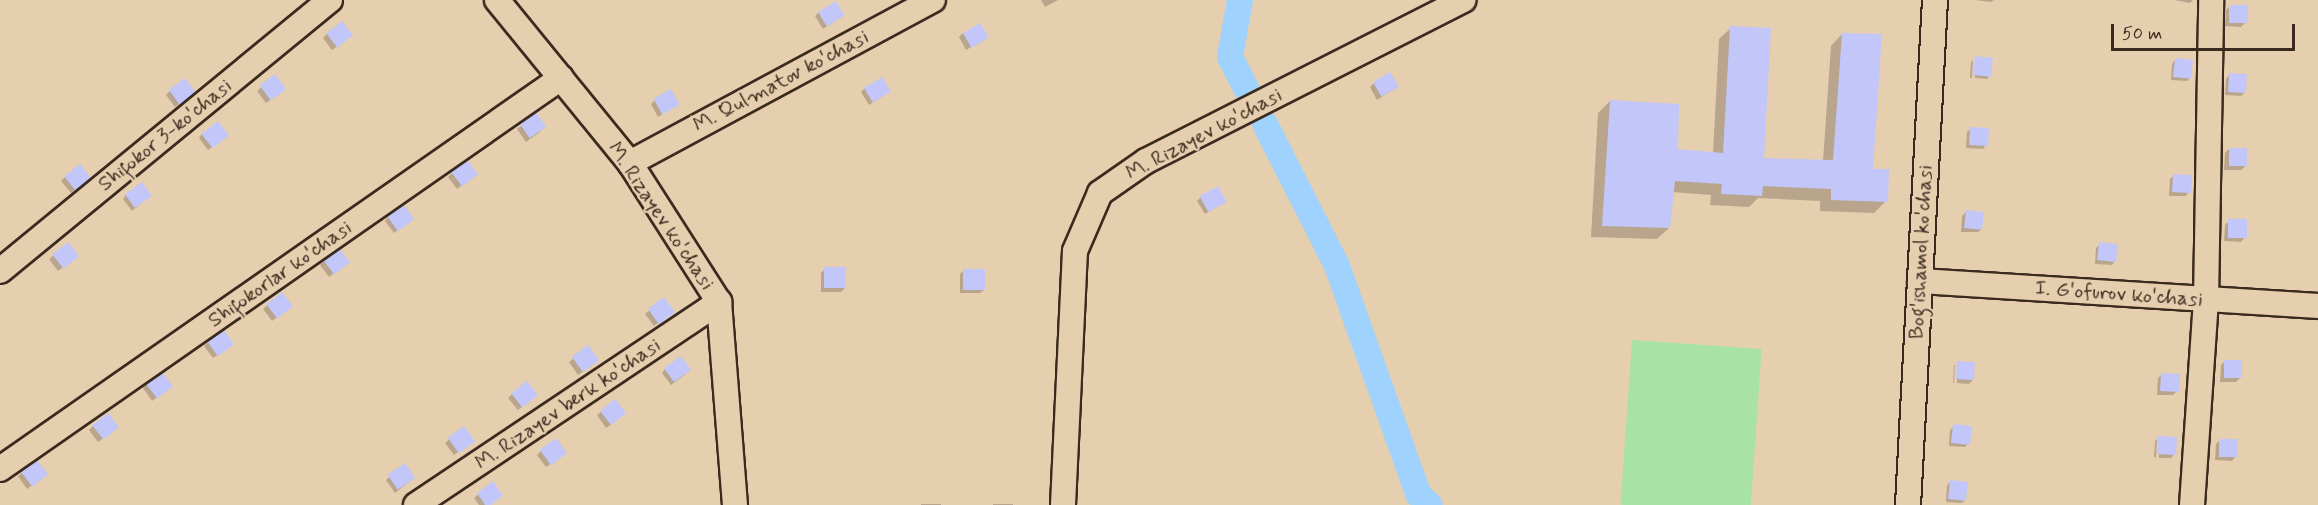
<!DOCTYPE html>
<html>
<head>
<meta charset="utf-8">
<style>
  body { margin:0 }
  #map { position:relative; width:2318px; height:505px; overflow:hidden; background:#e6cfaf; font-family:Mynerve,sans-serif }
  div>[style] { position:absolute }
  .green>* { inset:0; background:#a8e2a7; transform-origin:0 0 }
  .shadow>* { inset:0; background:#0003; transform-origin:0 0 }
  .canal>* { height:26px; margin:-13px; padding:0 13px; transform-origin:13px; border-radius:13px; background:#9fd2fc }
  .building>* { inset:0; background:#c2c6f8; transform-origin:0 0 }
  .roads { filter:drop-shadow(2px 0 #3b2a1e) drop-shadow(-2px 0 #3b2a1e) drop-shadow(0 2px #3b2a1e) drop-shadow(0 -2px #3b2a1e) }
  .minor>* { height:24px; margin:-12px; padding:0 12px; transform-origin:12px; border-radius:12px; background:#e6cfaf }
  span { translate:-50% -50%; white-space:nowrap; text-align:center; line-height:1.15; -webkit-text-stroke:4.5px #e6cfaf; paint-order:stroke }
  .street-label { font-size:21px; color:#3b2a1e }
  .scale { position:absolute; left:2111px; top:24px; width:184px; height:27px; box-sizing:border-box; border:3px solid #3b2a1e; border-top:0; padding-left:8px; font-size:18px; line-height:21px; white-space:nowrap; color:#3b2a1e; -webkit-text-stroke:4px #e6cfaf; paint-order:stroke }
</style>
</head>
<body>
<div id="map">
  <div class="green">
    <div style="left:1632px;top:340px;width:130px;height:165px;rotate:4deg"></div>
  </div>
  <div class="shadow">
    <div style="clip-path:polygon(1041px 0,1058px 0,1045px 7px)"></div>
    <div style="clip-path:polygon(1975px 0,1994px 0,1991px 2px)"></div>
    <div style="clip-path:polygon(2174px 0,2193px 0,2190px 3px)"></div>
    <div style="clip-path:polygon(2230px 6px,2245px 23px,2241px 27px,2225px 26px,2226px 10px)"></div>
    <div style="clip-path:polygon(819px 12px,843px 16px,823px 29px,815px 16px)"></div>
    <div style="clip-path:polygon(1731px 28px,1762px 159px,1823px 161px,1831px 46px,1842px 34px,1872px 170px,1886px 201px,1874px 213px,1820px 211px,1820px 201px,1758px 198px,1749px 207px,1710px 205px,1711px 195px,1672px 192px,1669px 228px,1657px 239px,1591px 237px,1598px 113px,1610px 101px,1676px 151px,1713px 154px,1719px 39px)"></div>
    <div style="clip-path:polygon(963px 33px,987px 38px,966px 50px,959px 37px)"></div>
    <div style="clip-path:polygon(327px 34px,347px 39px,332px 50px,323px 38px)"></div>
    <div style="clip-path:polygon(1975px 58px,1990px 75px,1987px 79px,1975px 78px)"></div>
    <div style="clip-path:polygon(1973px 60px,1972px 78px,1970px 78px,1971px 62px)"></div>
    <div style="clip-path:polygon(2175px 60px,2191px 77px,2187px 81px,2171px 80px,2172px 64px)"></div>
    <div style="clip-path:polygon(2229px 75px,2245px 92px,2241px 96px,2225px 95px,2226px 79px)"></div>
    <div style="clip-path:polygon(275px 76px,281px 92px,266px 103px,257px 91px)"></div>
    <div style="clip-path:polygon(1374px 83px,1397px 87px,1377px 100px,1370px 87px)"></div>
    <div style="clip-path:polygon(865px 88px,889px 92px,869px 105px,861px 92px)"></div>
    <div style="clip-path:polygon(170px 91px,190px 96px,175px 107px,166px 95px)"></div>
    <div style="clip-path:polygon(655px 100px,678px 104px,658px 117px,651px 104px)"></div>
    <div style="clip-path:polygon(535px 115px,541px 131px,526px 142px,517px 129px)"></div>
    <div style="clip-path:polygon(1971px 128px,1986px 145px,1983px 149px,1966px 148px,1967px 132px)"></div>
    <div style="clip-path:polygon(202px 134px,223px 139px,208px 150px,199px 138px)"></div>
    <div style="clip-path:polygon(2229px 149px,2245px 167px,2241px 170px,2224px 170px,2225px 153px)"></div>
    <div style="clip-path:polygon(452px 173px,472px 178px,457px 189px,448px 177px)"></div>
    <div style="clip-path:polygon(2174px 175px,2189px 192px,2186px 196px,2169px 196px,2170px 179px)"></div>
    <div style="clip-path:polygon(65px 177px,85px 182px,71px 193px,61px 181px)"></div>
    <div style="clip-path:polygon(126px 195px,150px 196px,132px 211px,123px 199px)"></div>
    <div style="clip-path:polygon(1201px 197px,1225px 202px,1205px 214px,1197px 201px)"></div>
    <div style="clip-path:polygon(1966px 212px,1982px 229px,1978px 232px,1961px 232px,1962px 216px)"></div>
    <div style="clip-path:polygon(388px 217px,408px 222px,394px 233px,385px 221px)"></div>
    <div style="clip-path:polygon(2229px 221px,2244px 238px,2241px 242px,2224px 241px,2225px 225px)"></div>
    <div style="clip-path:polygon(67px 244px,73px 260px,58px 271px,49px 259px)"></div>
    <div style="clip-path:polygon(2100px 244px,2115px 261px,2112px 265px,2095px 264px,2096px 248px)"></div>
    <div style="clip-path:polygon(324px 261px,344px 266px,329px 277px,320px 265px)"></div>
    <div style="clip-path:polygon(825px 269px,845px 288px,841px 292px,821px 292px,821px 273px)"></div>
    <div style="clip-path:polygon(964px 270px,984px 290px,980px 293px,960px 293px,960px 274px)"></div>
    <div style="clip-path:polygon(281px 294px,287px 310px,272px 321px,263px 309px)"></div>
    <div style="clip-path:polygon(664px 299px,669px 315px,654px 326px,645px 314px)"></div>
    <div style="clip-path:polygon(222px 331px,228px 347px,213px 358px,204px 346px)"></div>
    <div style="clip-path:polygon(588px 348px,593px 364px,578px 375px,569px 362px)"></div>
    <div style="clip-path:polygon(2225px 361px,2240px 378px,2236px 382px,2220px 382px,2221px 365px)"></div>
    <div style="clip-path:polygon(1957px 363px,1973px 380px,1969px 384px,1957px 383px)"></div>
    <div style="left:1955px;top:365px;width:18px;height:1px;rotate:93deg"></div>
    <div style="clip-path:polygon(665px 369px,686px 374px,671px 385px,662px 373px)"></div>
    <div style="clip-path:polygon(2162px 374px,2177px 391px,2173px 395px,2157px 395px,2158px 378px)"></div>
    <div style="clip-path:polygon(146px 384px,167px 390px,152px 401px,143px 388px)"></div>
    <div style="clip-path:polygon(512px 394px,532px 399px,518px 410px,508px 398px)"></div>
    <div style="clip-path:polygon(601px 412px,621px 417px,606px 428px,597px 415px)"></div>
    <div style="clip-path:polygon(93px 426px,113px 431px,98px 442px,89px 430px)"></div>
    <div style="clip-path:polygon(1954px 426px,1969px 443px,1965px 447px,1949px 446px,1950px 430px)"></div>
    <div style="clip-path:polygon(463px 428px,469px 444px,454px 455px,445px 443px)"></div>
    <div style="clip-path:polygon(2159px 437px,2174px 454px,2171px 458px,2159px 458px)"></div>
    <div style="clip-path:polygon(2157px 439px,2156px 457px,2154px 457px,2155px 441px)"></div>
    <div style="clip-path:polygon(2220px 440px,2235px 457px,2232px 461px,2215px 460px,2216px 444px)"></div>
    <div style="clip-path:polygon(541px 451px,561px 456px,546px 467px,537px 455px)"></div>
    <div style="clip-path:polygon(22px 473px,42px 478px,27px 489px,18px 476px)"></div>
    <div style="clip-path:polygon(389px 477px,409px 482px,395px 493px,386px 480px)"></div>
    <div style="clip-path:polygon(1950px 482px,1966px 499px,1962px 503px,1946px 502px,1947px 486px)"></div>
    <div style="clip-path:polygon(492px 483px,490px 505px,479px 505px,474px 498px)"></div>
    <div style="left:921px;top:504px;width:20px;height:1px"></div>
    <div style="left:993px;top:504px;width:20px;height:1px"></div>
  </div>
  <div class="canal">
    <div style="left:1240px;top:0;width:58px;rotate:100deg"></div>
    <div style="left:1230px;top:57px;width:35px;rotate:63deg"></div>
    <div style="left:1265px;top:124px;width:159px;rotate:63.1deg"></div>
    <div style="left:1337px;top:266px;width:242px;rotate:70.4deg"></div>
    <div style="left:1418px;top:494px;width:16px;rotate:43deg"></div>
  </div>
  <div class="building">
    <div style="left:836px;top:1px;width:17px;height:21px;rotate:59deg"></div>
    <div style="left:2229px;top:5px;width:19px;height:18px"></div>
    <div style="left:342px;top:21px;width:18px;height:20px;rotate:52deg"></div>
    <div style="left:980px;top:23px;width:17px;height:20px;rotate:59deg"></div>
    <div style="clip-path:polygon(1730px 26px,1771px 28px,1764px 158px,1833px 160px,1842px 33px,1882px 34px,1873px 169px,1889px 169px,1888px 202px,1831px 200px,1831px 189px,1763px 186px,1762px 196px,1721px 194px,1722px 184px,1675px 181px,1670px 228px,1602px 226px,1610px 100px,1679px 104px,1678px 149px,1723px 153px)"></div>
    <div style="left:1975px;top:56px;width:18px;height:19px;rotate:6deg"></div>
    <div style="left:2175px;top:58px;width:18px;height:19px;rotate:6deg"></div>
    <div style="left:1390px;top:72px;width:17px;height:20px;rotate:59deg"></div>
    <div style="left:2229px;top:73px;width:18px;height:19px;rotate:3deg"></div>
    <div style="left:275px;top:74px;width:19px;height:19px;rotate:54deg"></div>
    <div style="left:882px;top:77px;width:17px;height:21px;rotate:59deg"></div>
    <div style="left:185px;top:78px;width:19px;height:20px;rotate:54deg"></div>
    <div style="left:671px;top:89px;width:18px;height:20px;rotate:61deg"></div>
    <div style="left:536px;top:112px;width:18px;height:20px;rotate:56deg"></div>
    <div style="left:218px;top:121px;width:18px;height:21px;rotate:52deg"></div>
    <div style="left:1970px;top:127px;width:19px;height:18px;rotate:3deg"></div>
    <div style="left:2229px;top:148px;width:18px;height:18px"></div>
    <div style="left:467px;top:160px;width:18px;height:20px;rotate:52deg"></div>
    <div style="left:80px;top:164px;width:18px;height:20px;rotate:52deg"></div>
    <div style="left:2173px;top:174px;width:19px;height:18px;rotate:3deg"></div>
    <div style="left:142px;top:182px;width:17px;height:21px;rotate:54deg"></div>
    <div style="left:1218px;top:186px;width:18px;height:21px;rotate:61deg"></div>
    <div style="left:403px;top:204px;width:19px;height:20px;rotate:54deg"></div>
    <div style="left:1966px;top:210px;width:18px;height:18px;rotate:6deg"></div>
    <div style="left:2228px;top:219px;width:19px;height:19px"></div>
    <div style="left:68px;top:242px;width:18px;height:20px;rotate:52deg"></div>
    <div style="left:2099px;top:242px;width:19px;height:18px;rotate:6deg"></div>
    <div style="left:339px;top:248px;width:18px;height:20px;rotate:52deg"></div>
    <div style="left:824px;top:267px;width:22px;height:21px"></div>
    <div style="left:963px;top:269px;width:22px;height:21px"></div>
    <div style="left:282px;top:292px;width:18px;height:20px;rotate:52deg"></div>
    <div style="left:664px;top:297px;width:19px;height:20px;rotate:54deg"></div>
    <div style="left:223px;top:329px;width:19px;height:20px;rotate:54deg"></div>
    <div style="left:588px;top:345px;width:19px;height:20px;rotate:54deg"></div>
    <div style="left:681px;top:356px;width:17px;height:21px;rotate:54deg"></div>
    <div style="left:2224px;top:360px;width:18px;height:18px"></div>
    <div style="left:1957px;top:361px;width:18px;height:18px;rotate:3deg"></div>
    <div style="left:162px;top:372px;width:18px;height:20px;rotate:52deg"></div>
    <div style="left:2161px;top:373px;width:19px;height:18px;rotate:3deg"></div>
    <div style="left:527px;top:381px;width:18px;height:20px;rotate:52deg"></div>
    <div style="left:615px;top:399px;width:18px;height:19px;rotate:52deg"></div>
    <div style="left:108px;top:413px;width:18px;height:20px;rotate:52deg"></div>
    <div style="left:1953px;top:424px;width:19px;height:19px;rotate:6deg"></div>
    <div style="left:464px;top:426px;width:19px;height:20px;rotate:54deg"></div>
    <div style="left:2158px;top:436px;width:19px;height:18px;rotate:3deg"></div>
    <div style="left:556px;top:438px;width:19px;height:20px;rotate:54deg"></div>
    <div style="left:2219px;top:439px;width:19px;height:18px"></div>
    <div style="left:37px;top:460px;width:18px;height:20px;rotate:52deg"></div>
    <div style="left:405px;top:463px;width:18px;height:21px;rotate:56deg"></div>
    <div style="left:1950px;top:480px;width:18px;height:19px;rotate:6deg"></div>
    <div style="clip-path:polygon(493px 481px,503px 496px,491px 505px,485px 505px,477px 493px)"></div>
  </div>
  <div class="roads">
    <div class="minor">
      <div style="left:497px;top:0;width:210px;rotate:50.8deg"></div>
      <div style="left:630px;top:163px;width:165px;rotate:57.4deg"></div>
      <div style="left:719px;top:302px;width:204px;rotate:85.5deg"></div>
      <div style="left:630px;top:163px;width:344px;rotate:-28.3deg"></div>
      <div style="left:0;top:271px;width:427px;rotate:-39.4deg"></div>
      <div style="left:1920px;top:281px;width:399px;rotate:3.6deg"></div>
      <div style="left:0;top:469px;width:684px;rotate:-34.88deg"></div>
      <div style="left:416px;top:505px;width:365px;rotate:-33.8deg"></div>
      <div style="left:1063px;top:505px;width:254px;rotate:-87.3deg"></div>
      <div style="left:1075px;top:251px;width:63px;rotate:-66.7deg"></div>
      <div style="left:1100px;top:193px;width:56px;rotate:-34.8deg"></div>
      <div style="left:1146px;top:161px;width:356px;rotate:-26.9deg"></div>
      <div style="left:1908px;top:505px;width:506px;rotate:-86.94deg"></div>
      <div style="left:2192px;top:505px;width:205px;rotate:-86.1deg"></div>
      <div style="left:2206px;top:300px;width:300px;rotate:-89deg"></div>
    </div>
  </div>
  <div class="street-label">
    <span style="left:781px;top:81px;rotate:-28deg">M. Qulmatov ko'chasi</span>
    <span style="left:1204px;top:134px;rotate:-28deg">M. Rizayev ko'chasi</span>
    <span style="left:165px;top:135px;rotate:-39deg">Shifokor 3-ko'chasi</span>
    <span style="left:661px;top:216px;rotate:56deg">M. Rizayev ko'chasi</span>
    <span style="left:1921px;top:252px;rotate:-87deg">Bog'ishamol ko'chasi</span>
    <span style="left:280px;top:274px;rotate:-35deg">Shifokorlar ko'chasi</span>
    <span style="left:2119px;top:294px;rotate:4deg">I. G'ofurov ko'chasi</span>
    <span style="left:568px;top:404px;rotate:-34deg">M. Rizayev berk ko'chasi</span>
  </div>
  <div class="scale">50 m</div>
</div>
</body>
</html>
